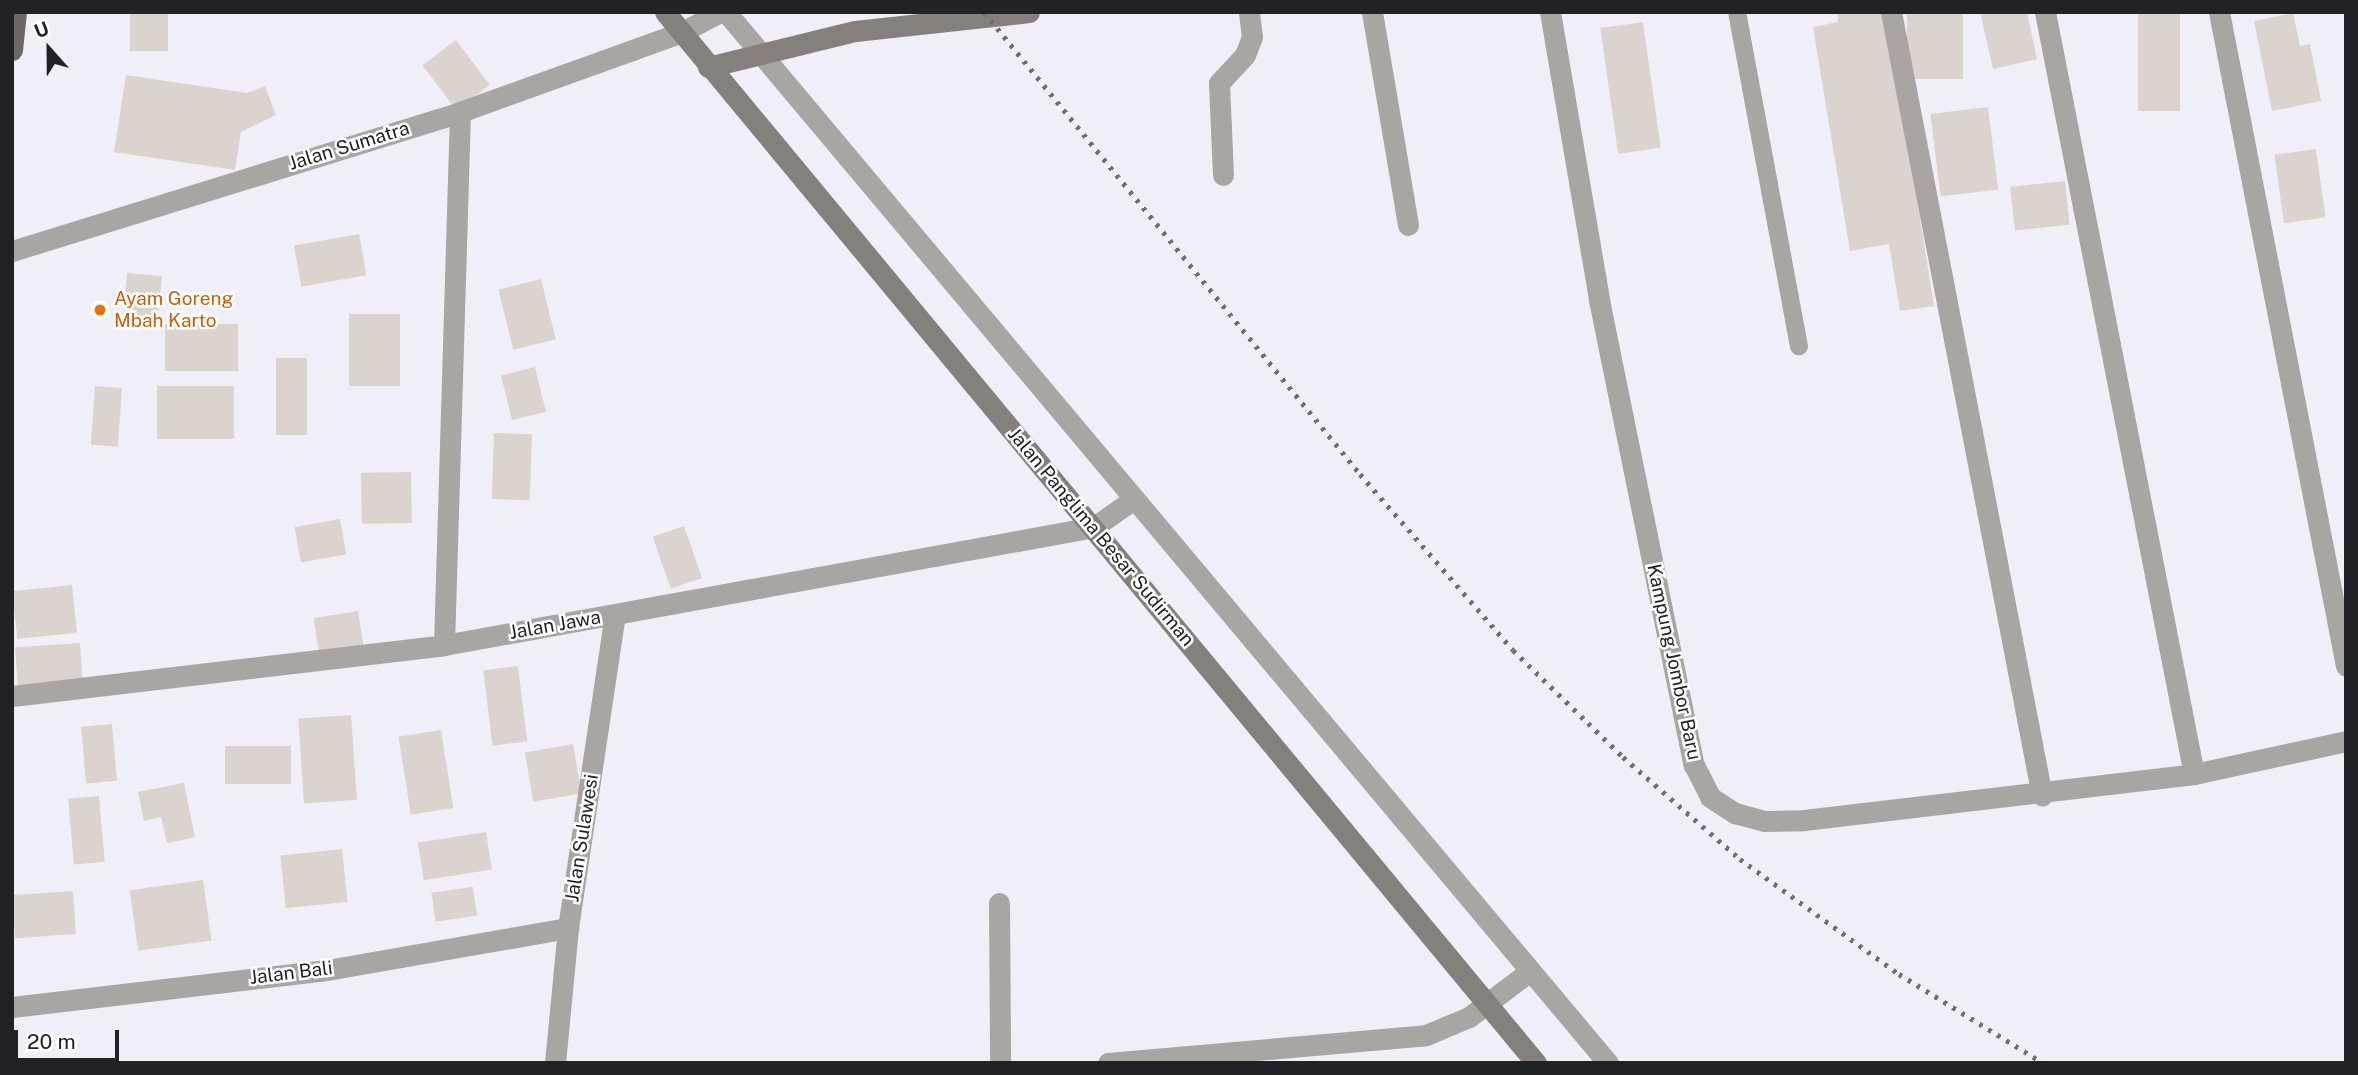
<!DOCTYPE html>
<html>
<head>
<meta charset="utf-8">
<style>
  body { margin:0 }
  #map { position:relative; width:2358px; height:1075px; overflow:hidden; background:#f0eff8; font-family:"Public Sans",sans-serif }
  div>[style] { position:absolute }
  .building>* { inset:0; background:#dbd3cd; transform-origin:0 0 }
  .lane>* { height:18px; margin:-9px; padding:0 9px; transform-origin:9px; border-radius:9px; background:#a8a5a2 }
  .street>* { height:21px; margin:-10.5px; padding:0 10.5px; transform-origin:10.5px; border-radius:10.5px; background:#a8a5a2 }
  .secondary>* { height:21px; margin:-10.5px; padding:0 10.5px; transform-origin:10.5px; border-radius:10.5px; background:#86807d }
  .primary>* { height:21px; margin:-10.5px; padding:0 10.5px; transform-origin:10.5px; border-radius:10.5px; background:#6d6763 }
  .rail>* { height:5px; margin-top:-2.5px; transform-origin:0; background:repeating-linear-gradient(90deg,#6f6e74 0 3.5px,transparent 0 10.5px) }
  .dots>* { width:19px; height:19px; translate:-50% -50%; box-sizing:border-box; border:4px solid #fff; border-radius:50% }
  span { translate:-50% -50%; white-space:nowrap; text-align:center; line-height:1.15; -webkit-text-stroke:5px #fff; paint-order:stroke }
  .street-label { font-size:19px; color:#222125 }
  .food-label { font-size:19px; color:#c56008 }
  .left { translate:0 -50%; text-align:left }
  .frame { position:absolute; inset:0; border:14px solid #222125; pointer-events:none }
  .north { position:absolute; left:14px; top:14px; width:70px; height:70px; -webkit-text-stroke:5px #fff; paint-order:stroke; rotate:339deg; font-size:19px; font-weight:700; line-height:28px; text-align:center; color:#222125 }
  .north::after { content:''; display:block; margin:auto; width:24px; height:32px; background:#222125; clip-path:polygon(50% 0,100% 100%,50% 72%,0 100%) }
  .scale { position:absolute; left:14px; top:1030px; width:105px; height:32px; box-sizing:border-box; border:4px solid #222125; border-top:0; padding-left:9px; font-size:21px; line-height:24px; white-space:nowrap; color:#222125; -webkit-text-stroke:5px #fff; paint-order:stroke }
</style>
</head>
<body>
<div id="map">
  <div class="building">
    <div style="left:130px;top:12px;width:38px;height:39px"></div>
    <div style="clip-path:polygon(1837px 12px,1887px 12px,1934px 306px,1900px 311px,1889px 244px,1850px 251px,1813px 27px,1838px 22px)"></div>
    <div style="left:1907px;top:12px;width:56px;height:67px"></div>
    <div style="clip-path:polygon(1980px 12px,2027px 12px,2037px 59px,1993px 69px)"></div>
    <div style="left:2138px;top:12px;width:42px;height:99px"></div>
    <div style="clip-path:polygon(2293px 13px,2300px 46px,2310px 44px,2321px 101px,2272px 111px,2254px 21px)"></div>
    <div style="left:1643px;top:22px;width:127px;height:43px;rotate:82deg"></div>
    <div style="left:456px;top:40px;width:56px;height:42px;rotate:53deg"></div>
    <div style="clip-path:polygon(126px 75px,247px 93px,265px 86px,276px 115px,241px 132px,235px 170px,114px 152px)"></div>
    <div style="left:1988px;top:107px;width:83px;height:58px;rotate:83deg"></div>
    <div style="left:2316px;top:149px;width:69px;height:42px;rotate:82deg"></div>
    <div style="left:2065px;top:181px;width:44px;height:55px;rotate:84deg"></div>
    <div style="left:359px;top:234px;width:42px;height:66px;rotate:80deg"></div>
    <div style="left:127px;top:273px;width:35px;height:46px;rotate:5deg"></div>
    <div style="left:541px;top:279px;width:62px;height:44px;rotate:76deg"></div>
    <div style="left:400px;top:314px;width:72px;height:51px;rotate:90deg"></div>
    <div style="left:165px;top:324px;width:73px;height:47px"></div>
    <div style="left:276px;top:358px;width:31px;height:77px"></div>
    <div style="left:535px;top:367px;width:46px;height:35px;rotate:76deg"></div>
    <div style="left:95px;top:386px;width:27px;height:59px;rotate:4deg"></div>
    <div style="left:157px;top:386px;width:77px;height:53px"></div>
    <div style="left:494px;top:433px;width:38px;height:66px;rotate:2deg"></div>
    <div style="left:411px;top:472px;width:51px;height:50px;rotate:89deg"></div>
    <div style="left:340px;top:519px;width:36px;height:46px;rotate:80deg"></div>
    <div style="left:684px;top:526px;width:55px;height:33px;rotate:71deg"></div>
    <div style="left:72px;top:585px;width:48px;height:60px;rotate:84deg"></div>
    <div style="left:358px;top:611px;width:37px;height:45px;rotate:81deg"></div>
    <div style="left:80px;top:643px;width:40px;height:65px;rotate:86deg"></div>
    <div style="left:518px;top:666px;width:76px;height:35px;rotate:83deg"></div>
    <div style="left:351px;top:715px;width:85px;height:53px;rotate:86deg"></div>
    <div style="left:112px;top:724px;width:57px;height:31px;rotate:85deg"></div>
    <div style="left:441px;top:730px;width:79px;height:43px;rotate:81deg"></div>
    <div style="left:573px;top:744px;width:50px;height:49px;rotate:80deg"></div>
    <div style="left:225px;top:746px;width:66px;height:38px"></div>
    <div style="clip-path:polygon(184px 783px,195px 837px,167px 843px,161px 817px,144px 821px,138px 792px)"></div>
    <div style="left:99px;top:796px;width:66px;height:31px;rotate:85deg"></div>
    <div style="left:486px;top:832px;width:38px;height:69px;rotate:81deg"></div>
    <div style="left:342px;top:849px;width:53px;height:62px;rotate:84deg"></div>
    <div style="left:203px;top:880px;width:61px;height:74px;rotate:82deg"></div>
    <div style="left:473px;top:887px;width:29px;height:42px;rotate:82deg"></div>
    <div style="left:73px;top:891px;width:43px;height:61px;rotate:86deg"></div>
  </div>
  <div class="lane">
    <div style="left:1737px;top:12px;width:340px;rotate:79.5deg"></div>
  </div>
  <div class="street">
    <div style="left:726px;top:12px;width:1372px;rotate:50deg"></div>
    <div style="left:1372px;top:12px;width:216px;rotate:80.4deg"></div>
    <div style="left:1550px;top:12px;width:292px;rotate:80.3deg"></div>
    <div style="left:1599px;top:300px;width:475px;rotate:78.5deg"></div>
    <div style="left:1694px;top:765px;width:36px;rotate:63deg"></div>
    <div style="left:1710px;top:797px;width:30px;rotate:33deg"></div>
    <div style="left:1735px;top:813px;width:31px;rotate:15deg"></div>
    <div style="left:1765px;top:821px;width:39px;rotate:-1deg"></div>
    <div style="left:1804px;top:820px;width:393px;rotate:-6.7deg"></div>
    <div style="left:2194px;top:774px;width:156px;rotate:-12.2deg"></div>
    <div style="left:1891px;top:12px;width:798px;rotate:79.1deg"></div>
    <div style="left:2045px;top:12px;width:776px;rotate:78.94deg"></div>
    <div style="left:2219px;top:12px;width:666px;rotate:79.01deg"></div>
    <div style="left:1223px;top:175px;width:92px;rotate:-92.5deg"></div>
    <div style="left:1219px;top:83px;width:38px;rotate:-47deg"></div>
    <div style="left:1245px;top:55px;width:19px;rotate:-69deg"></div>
    <div style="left:1252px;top:37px;width:25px;rotate:-97deg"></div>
    <div style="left:12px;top:251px;width:469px;rotate:-17.2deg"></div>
    <div style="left:460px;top:112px;width:236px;rotate:-19.8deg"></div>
    <div style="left:682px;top:32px;width:43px;rotate:-27.8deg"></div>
    <div style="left:444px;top:645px;width:533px;rotate:-88.28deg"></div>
    <div style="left:12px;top:696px;width:435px;rotate:-6.7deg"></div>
    <div style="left:444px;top:645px;width:661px;rotate:-10.29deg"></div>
    <div style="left:1094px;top:527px;width:49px;rotate:-35deg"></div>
    <div style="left:999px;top:903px;width:160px;rotate:89.6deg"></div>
    <div style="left:12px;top:1007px;width:317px;rotate:-6.7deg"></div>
    <div style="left:327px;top:970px;width:245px;rotate:-9.9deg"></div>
    <div style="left:555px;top:1063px;width:136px;rotate:-84.5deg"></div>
    <div style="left:568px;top:928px;width:317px;rotate:-81.5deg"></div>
    <div style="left:1108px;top:1063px;width:319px;rotate:-5deg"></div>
    <div style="left:1426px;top:1035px;width:47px;rotate:-22.7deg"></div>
    <div style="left:1469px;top:1017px;width:76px;rotate:-37deg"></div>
  </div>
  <div class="secondary">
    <div style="left:665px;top:12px;width:1365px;rotate:50.35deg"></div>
    <div style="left:708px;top:67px;width:151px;rotate:-13.8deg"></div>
    <div style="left:855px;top:31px;width:175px;rotate:-6.2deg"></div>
  </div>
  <div class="primary">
    <div style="left:12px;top:50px;width:38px;rotate:-84deg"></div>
  </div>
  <div class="rail">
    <div style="left:984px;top:12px;width:596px;rotate:50.86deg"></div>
    <div style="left:1360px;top:474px;width:233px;rotate:49deg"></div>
    <div style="left:1513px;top:650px;width:153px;rotate:44.2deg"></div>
    <div style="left:1623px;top:757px;width:155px;rotate:41.1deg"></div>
    <div style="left:1740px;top:859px;width:196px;rotate:35.9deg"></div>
    <div style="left:1899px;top:974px;width:169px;rotate:31.7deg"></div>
  </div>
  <div class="dots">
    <div style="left:100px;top:310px;background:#e8710a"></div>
  </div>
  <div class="street-label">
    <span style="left:349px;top:146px;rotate:-17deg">Jalan Sumatra</span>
    <span style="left:1101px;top:537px;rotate:50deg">Jalan Panglima Besar Sudirman</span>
    <span style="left:555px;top:625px;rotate:-10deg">Jalan Jawa</span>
    <span style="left:1674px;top:662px;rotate:78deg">Kampung Jombor Baru</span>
    <span style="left:582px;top:838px;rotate:-81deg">Jalan Sulawesi</span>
    <span style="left:291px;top:973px;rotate:-7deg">Jalan Bali</span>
  </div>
  <div class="food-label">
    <span class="left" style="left:114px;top:310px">Ayam Goreng<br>Mbah Karto</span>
  </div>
  <div class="frame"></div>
  <div class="north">U</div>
  <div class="scale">20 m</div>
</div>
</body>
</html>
